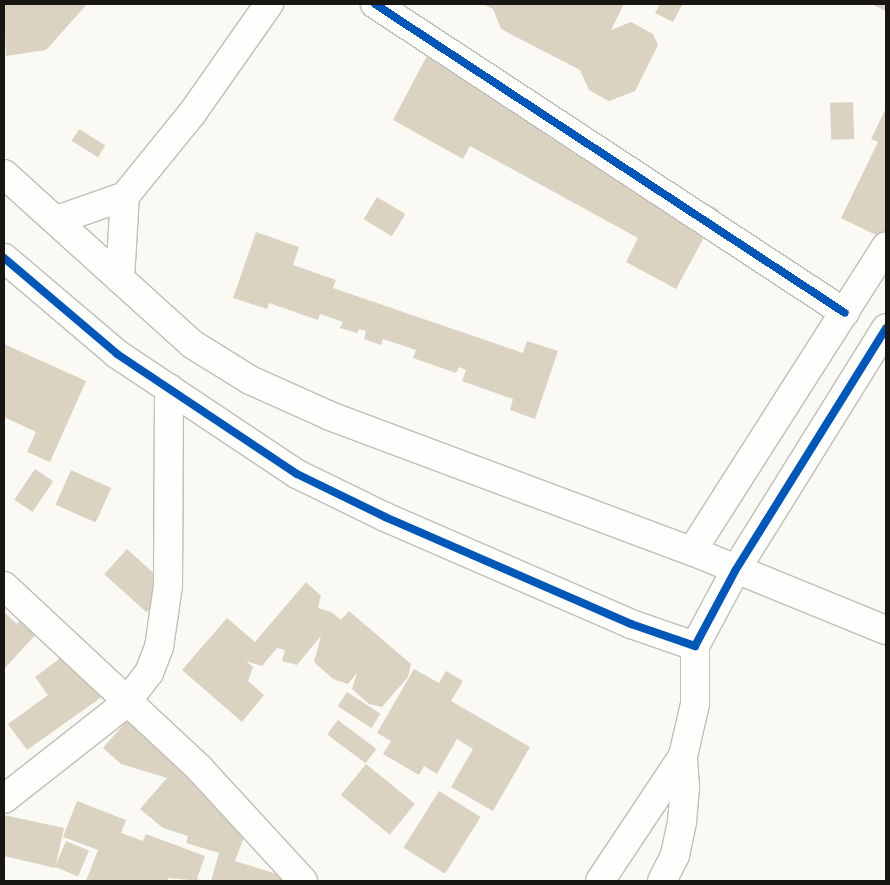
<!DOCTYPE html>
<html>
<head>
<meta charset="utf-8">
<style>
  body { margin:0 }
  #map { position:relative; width:890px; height:885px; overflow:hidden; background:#fbf9f4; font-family:Rubik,sans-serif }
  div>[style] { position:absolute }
  .building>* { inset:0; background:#dad3c1; transform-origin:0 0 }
  .roads { filter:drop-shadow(1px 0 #bfbeba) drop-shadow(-1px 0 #bfbeba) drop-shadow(0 1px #bfbeba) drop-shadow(0 -1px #bfbeba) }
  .street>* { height:28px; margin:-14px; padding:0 14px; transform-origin:14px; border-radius:14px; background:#fefefd }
  .cycleway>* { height:8px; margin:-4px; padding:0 4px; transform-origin:4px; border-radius:4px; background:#0057b8 }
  span { translate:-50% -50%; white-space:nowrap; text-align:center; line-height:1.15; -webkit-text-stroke:4px #fff; paint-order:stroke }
  .frame { position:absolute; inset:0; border:5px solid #171613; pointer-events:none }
</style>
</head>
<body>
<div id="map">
  <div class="building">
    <div style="clip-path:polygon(4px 4px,87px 4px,46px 50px,6px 56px)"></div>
    <div style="clip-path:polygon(483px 4px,624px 4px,611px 30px,631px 22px,653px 34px,658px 45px,635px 91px,609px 101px,589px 90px,580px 70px,501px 29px,493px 9px)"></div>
    <div style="clip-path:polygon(660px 4px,682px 5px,673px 22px,655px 13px)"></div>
    <div style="clip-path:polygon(871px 4px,886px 4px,886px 11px)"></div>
    <div style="clip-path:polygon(438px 35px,465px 72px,719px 210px,676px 289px,626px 262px,638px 238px,470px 146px,463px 159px,393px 120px)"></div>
    <div style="left:853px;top:102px;width:37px;height:23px;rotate:88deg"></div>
    <div style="clip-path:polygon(886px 108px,886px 240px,841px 218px,878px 142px,871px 139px)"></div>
    <div style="left:79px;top:129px;width:31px;height:14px;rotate:32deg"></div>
    <div style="left:377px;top:197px;width:33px;height:26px;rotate:31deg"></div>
    <div style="clip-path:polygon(256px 232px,299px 247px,293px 265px,336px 280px,333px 288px,523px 353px,527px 341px,558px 351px,535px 419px,510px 410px,513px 399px,462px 381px,466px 370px,459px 367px,456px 373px,413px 358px,416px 350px,383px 339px,381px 345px,364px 339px,366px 331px,359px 329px,357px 333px,340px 328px,343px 322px,320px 314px,318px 320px,269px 303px,267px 309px,233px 298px)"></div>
    <div style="clip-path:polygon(4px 344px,86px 381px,50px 462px,27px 452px,36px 432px,4px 417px)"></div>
    <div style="left:35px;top:469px;width:22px;height:37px;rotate:34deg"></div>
    <div style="left:71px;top:470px;width:44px;height:38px;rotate:24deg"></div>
    <div style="left:127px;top:549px;width:57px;height:34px;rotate:42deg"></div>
    <div style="clip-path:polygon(306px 582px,321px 596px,318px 608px,331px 612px,341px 620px,349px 611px,411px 664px,408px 677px,382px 707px,369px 704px,352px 689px,357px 673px,348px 684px,333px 679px,314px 662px,321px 636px,297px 665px,282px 661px,285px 650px,277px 648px,262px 666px,246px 661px,253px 667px,248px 681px,264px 695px,242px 722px,182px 670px,227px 618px,255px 642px)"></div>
    <div style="clip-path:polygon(4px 612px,17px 624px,24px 616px,39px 631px,4px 669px)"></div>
    <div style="clip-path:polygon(74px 648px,106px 694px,27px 750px,8px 724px,48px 695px,35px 677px)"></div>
    <div style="clip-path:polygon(414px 669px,439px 683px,446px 671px,463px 681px,451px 701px,530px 747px,493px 811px,451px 787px,473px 749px,457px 739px,437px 774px,424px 766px,419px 775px,383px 754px,391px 741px,377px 733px)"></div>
    <div style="left:347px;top:692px;width:40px;height:17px;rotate:33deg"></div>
    <div style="clip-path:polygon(136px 710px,253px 813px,235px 861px,299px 881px,211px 881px,219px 853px,186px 843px,188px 836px,163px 828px,140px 809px,167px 778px,121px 764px,103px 748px)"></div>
    <div style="left:338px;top:720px;width:48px;height:18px;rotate:37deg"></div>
    <div style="left:366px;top:764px;width:63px;height:40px;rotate:39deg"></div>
    <div style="left:439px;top:791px;width:49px;height:67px;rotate:32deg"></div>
    <div style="clip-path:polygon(77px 801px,126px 820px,121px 833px,143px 841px,146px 834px,205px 856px,197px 879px,202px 881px,168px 878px,167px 881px,86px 881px,98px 850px,63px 837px)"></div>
    <div style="clip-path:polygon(4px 815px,64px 828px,55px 868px,4px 856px)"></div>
    <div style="left:66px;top:841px;width:25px;height:28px;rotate:23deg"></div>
  </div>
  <div class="roads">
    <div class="street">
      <div style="left:375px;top:4px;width:562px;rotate:33.32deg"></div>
      <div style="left:4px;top:174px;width:253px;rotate:42.1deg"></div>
      <div style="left:192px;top:344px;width:68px;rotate:31.8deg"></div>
      <div style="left:250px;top:380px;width:88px;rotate:24.2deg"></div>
      <div style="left:330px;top:416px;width:386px;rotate:20.5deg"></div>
      <div style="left:692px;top:551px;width:209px;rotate:22.2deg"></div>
      <div style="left:57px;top:220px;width:72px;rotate:-19.4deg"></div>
      <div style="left:125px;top:196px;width:108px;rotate:-51deg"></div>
      <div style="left:193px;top:112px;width:132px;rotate:-54.9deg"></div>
      <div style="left:4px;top:258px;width:148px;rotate:40.3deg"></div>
      <div style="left:117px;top:354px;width:216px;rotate:33.7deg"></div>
      <div style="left:297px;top:474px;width:98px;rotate:26deg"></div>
      <div style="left:385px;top:517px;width:268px;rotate:23.5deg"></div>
      <div style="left:631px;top:624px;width:68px;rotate:19deg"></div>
      <div style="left:695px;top:646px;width:85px;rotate:-61.9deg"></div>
      <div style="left:735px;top:571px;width:286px;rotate:-58.1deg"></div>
      <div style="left:120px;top:279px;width:83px;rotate:-86.6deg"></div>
      <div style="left:692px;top:551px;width:361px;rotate:-57.5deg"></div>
      <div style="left:4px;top:586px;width:268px;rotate:43deg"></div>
      <div style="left:200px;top:769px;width:152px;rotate:47.4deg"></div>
      <div style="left:4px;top:799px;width:155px;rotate:-38.2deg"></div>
      <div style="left:126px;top:703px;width:38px;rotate:-53deg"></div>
      <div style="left:149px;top:673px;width:28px;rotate:-69deg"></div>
      <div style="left:159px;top:647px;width:62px;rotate:-81.6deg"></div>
      <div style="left:168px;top:586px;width:198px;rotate:-89.7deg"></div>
      <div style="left:600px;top:881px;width:150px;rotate:-56.4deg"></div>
      <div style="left:683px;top:756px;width:53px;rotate:-77deg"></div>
      <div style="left:695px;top:704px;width:58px;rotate:-90deg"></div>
      <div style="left:662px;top:881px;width:29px;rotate:-63deg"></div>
      <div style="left:675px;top:855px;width:34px;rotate:-78deg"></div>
      <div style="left:682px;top:822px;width:35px;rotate:-85deg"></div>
      <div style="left:685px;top:787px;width:31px;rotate:-94deg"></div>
    </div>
  </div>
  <div class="cycleway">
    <div style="left:375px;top:4px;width:562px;rotate:33.32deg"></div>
    <div style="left:4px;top:258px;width:148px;rotate:40.3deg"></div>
    <div style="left:117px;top:354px;width:216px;rotate:33.7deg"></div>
    <div style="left:297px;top:474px;width:98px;rotate:26deg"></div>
    <div style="left:385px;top:517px;width:268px;rotate:23.5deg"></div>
    <div style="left:631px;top:624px;width:68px;rotate:19deg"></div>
    <div style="left:695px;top:646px;width:85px;rotate:-61.9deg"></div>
    <div style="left:735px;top:571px;width:286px;rotate:-58.1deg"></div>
  </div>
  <div class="frame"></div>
</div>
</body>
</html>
